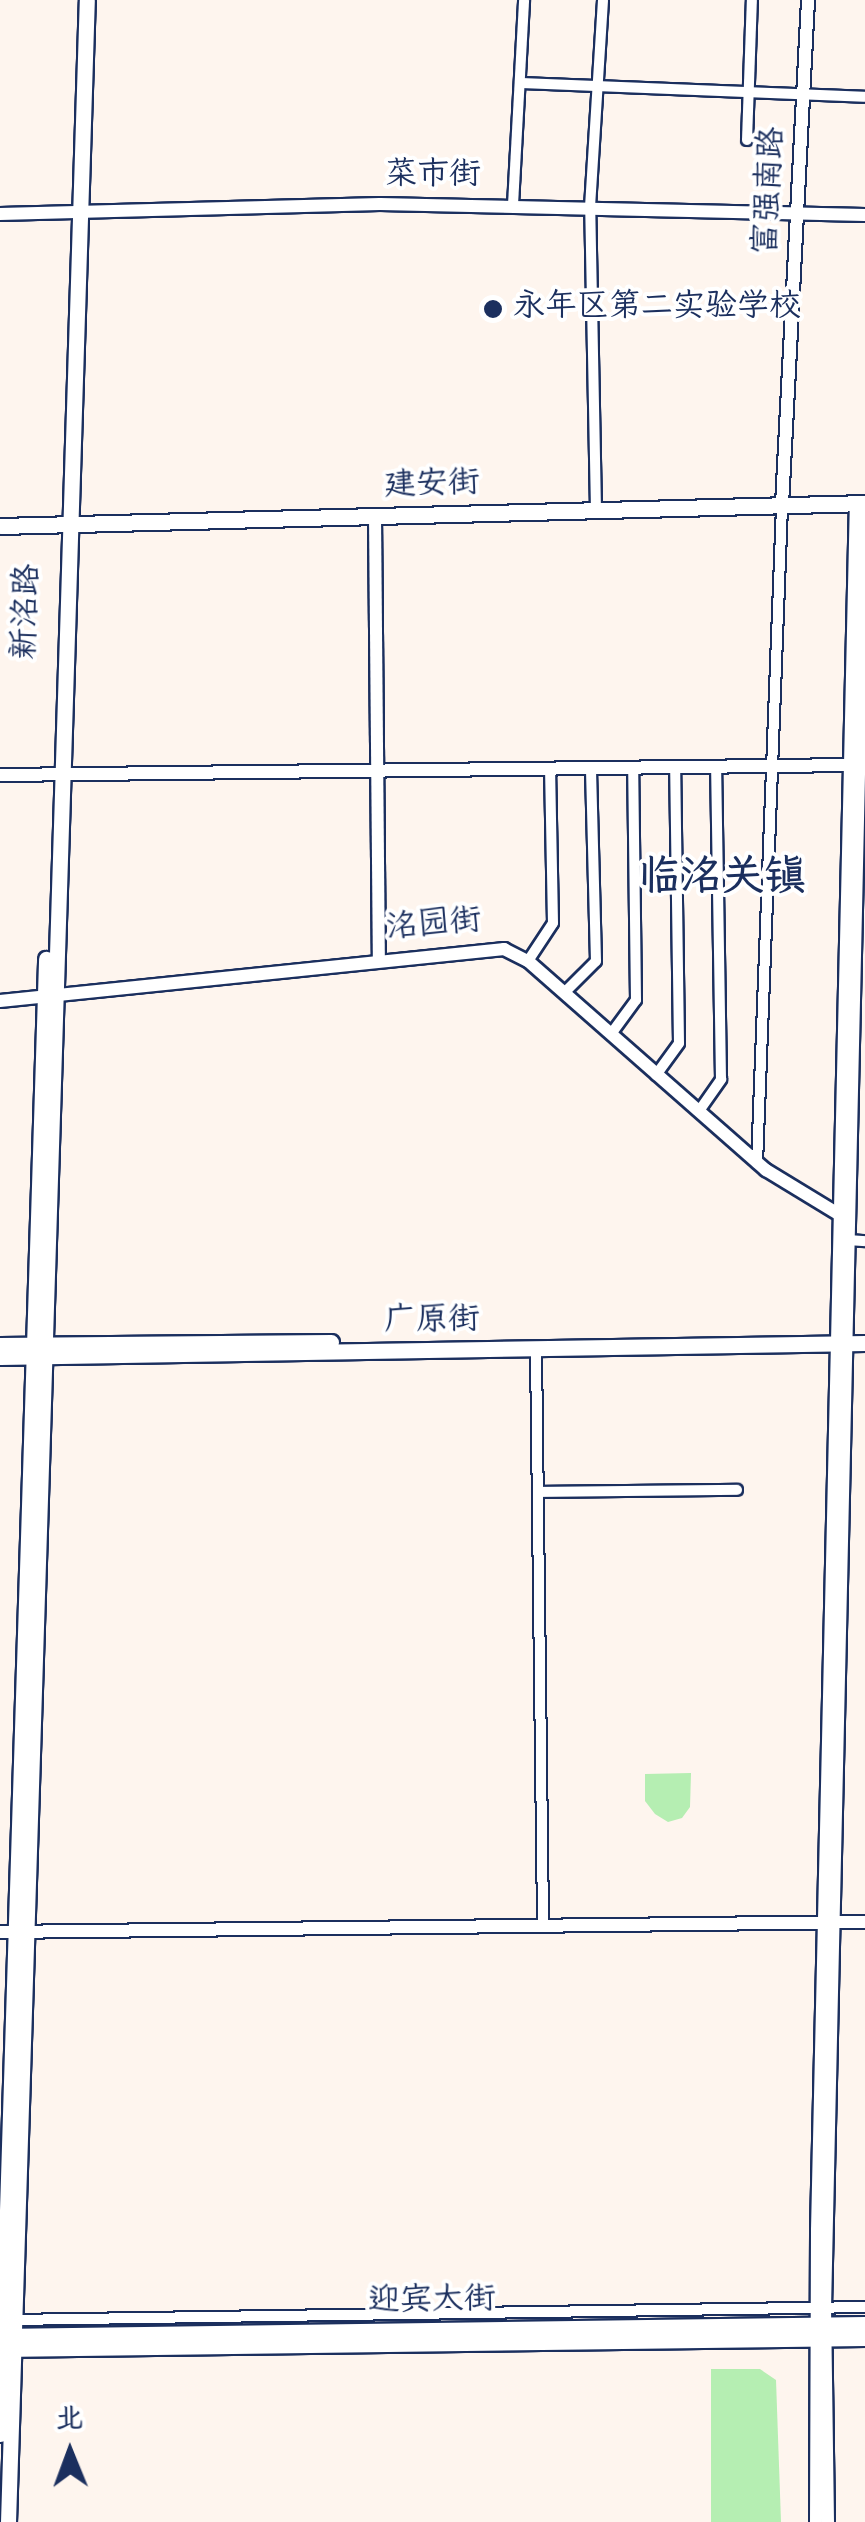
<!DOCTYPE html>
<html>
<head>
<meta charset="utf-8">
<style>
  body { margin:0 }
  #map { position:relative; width:865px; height:2522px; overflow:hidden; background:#fef5ee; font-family:"Gochi Hand","LXGW WenKai TC",sans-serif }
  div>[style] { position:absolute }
  .green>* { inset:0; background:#b5eeb2 }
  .roads { filter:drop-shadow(2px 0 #1b2f5e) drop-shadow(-2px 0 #1b2f5e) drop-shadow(0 2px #1b2f5e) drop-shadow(0 -2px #1b2f5e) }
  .minor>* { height:10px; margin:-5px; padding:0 5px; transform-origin:5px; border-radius:5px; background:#fff }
  .tertiary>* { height:12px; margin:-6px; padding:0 6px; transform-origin:6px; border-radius:6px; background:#fff }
  .secondary>* { height:15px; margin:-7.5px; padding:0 7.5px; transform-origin:7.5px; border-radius:7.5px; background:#fff }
  .primary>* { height:15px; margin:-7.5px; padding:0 7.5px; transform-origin:7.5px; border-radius:7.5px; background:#fff }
  .dots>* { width:28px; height:28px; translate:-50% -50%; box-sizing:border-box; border:5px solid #fff; border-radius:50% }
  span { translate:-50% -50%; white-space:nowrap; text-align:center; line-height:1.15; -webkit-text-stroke:8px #fff; paint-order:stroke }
  .street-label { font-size:32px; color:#1b2f5e }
  .poi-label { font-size:32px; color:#1b2f5e }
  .left { translate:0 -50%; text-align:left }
  .district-label { font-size:42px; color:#1b2f5e; font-weight:700 }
  .north { position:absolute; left:20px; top:2402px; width:100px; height:100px; -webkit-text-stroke:8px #fff; paint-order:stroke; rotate:359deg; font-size:28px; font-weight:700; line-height:40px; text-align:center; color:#1b2f5e }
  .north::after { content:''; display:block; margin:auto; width:35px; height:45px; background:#1b2f5e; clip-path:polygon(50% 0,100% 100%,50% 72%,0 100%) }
</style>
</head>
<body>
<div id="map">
  <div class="green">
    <div style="clip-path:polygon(691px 1773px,690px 1807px,682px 1818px,668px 1822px,655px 1814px,645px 1801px,645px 1774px)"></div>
    <div style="clip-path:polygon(711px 2369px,760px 2369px,776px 2380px,781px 2522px,711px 2522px)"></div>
  </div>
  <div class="roads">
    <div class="minor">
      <div style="left:520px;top:83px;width:345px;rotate:2.3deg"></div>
      <div style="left:747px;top:140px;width:140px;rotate:-88deg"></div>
      <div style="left:513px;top:205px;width:205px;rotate:-86.9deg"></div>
      <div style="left:596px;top:510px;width:303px;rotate:-91.1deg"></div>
      <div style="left:590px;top:207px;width:207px;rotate:-86.4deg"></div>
      <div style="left:528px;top:961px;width:45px;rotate:-56.7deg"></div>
      <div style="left:553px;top:923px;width:155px;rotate:-91.1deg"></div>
      <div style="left:564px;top:993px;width:45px;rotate:-45deg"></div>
      <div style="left:596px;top:961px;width:193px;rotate:-91.5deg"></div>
      <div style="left:611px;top:1034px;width:42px;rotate:-53.7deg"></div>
      <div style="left:636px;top:1000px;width:233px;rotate:-90.7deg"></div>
      <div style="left:656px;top:1075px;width:39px;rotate:-54deg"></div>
      <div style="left:679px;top:1043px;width:276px;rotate:-90.8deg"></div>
      <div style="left:699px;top:1111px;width:39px;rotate:-55deg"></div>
      <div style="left:721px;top:1079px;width:313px;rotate:-90.9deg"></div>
      <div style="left:757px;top:1163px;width:658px;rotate:-87.82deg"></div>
      <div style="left:849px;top:1240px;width:16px;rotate:4deg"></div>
      <div style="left:536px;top:1349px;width:576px;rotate:89.3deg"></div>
      <div style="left:538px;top:1492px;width:199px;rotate:-0.6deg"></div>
      <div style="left:11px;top:2320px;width:854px;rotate:-0.87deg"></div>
    </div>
    <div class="tertiary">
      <div style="left:0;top:214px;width:380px;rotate:-1.5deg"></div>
      <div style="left:380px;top:204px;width:485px;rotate:1.3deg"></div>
      <div style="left:782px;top:505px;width:506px;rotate:-87.05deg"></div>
      <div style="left:375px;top:516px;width:443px;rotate:89.5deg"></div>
      <div style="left:0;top:775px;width:857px;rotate:-0.67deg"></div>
      <div style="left:0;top:1001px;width:507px;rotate:-5.89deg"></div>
      <div style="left:504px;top:949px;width:27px;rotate:27deg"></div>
      <div style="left:528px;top:961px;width:317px;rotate:41.3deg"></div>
      <div style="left:766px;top:1170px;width:87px;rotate:31.3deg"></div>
      <div style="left:0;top:1932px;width:865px;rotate:-0.66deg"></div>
      <div style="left:816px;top:2522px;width:292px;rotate:-89.8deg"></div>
      <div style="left:817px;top:2230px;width:1727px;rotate:-88.71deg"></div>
      <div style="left:828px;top:2522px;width:214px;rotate:-90.8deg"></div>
      <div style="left:825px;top:2308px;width:1800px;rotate:-88.73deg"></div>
    </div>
    <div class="secondary">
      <div style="left:0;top:526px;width:865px;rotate:-1.52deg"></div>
      <div style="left:0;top:1345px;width:331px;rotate:-0.5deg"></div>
      <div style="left:0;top:1357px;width:865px;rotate:-0.93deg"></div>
      <div style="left:0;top:2434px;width:1476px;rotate:-88.21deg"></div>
      <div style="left:8px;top:2522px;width:2523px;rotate:-88.21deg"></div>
    </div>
    <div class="primary">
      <div style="left:0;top:2336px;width:865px;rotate:-0.79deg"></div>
      <div style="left:0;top:2349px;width:865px;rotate:-0.73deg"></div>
    </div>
  </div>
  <div class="dots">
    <div style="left:493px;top:309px;background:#1b2f5e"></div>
  </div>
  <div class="street-label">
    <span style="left:433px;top:177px">菜市街</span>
    <span style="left:772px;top:191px;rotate:-87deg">富强南路</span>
    <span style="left:432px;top:487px;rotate:-2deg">建安街</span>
    <span style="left:29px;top:612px;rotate:-88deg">新洺路</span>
    <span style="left:434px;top:927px;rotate:-5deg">洺园街</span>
    <span style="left:432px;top:1323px;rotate:-1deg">广原街</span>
    <span style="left:432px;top:2303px;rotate:-1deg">迎宾大街</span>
  </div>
  <div class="poi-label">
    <span class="left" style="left:513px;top:309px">永年区第二实验学校</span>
  </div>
  <div class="district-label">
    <span style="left:722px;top:882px">临洺关镇</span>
  </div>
  <div class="north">北</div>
</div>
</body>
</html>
